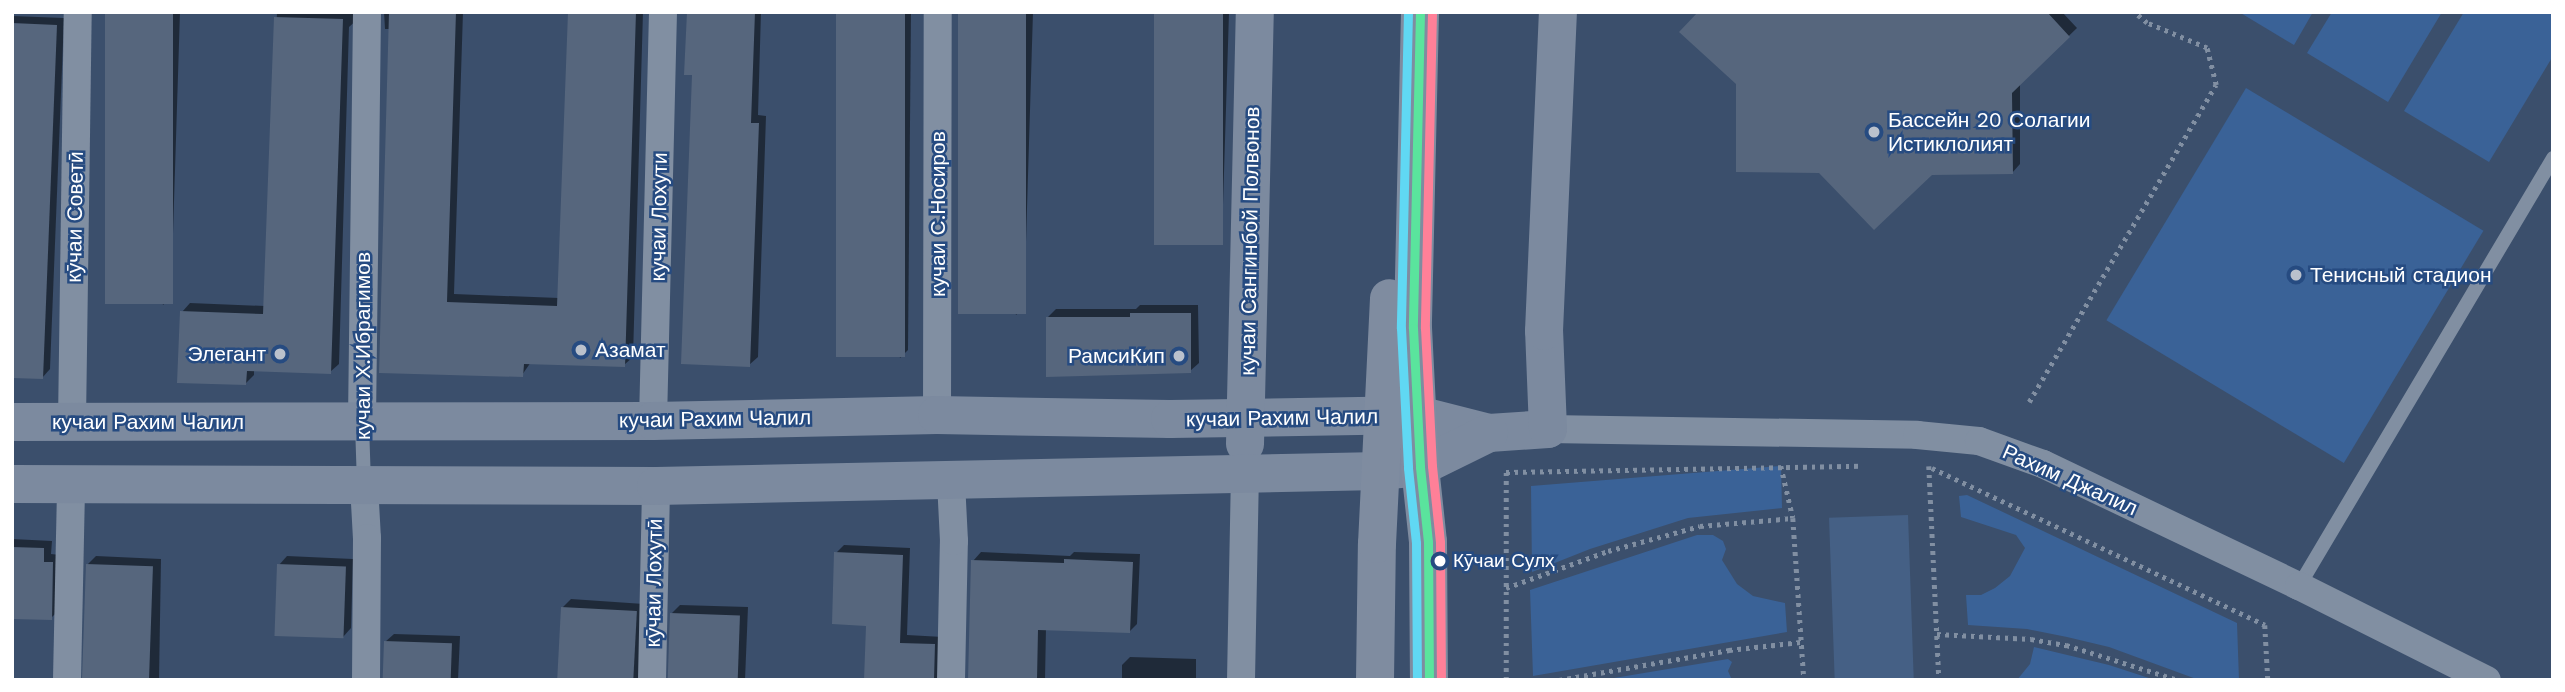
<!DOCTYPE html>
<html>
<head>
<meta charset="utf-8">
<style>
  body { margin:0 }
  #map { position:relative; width:2565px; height:692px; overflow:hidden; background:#3b4f6c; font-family:"Work Sans",sans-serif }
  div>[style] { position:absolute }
  .green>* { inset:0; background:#3a6297; transform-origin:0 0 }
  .water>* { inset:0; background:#456085; transform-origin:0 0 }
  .shadow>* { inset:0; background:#0007 }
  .building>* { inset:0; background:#56667d; transform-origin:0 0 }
  .path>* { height:4.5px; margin-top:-2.25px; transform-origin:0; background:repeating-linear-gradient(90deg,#818fa2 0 3.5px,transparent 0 8.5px) }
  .lane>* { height:14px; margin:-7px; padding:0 7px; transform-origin:7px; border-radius:7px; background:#818fa2 }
  .street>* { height:28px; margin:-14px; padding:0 14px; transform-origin:14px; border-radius:14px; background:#818fa2 }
  .secondary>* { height:38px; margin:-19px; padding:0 19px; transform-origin:19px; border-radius:19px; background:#7c8a9f }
  .primary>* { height:38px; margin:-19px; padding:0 19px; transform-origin:19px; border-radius:19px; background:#7f8ca0 }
  .bus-1>* { height:9px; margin:-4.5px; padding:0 4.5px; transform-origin:4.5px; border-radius:4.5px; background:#5ae49d }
  .bus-2>* { height:9px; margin:-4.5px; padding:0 4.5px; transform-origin:4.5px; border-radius:4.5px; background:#60d8f3 }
  .bus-3>* { height:9px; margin:-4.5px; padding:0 4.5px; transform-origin:4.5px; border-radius:4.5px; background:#ff8098 }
  .dots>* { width:19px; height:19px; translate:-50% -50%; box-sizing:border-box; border:4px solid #264b81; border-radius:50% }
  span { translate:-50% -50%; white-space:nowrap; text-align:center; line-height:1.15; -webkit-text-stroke:5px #264b81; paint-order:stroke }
  .bus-label { font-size:19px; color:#fff }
  .left { translate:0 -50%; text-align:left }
  .poi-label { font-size:21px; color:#fff }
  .right { translate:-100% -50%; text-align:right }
  .street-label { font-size:21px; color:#fff }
  .frame { position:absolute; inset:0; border:14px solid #fff; pointer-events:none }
</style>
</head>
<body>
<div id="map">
  <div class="green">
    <div style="clip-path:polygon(2239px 12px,2313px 12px,2294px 45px)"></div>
    <div style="clip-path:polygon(2332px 12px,2442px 12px,2388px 102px,2307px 53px)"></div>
    <div style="clip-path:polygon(2464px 12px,2553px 12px,2553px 56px,2489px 162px,2404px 111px)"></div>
    <div style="left:2246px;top:88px;width:277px;height:271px;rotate:31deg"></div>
    <div style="clip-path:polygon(1781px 466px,1782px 508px,1688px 518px,1590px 549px,1532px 572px,1531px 486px)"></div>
    <div style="clip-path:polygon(1967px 495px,2237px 623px,2239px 680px,2199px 680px,2109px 647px,2067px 637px,2027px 629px,1968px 625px,1966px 595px,1981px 595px,1995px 588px,2010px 576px,2025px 548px,2016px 535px,1961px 517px,1959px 496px)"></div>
    <div style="clip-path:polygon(1697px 535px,1713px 535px,1723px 541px,1726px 549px,1722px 560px,1737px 584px,1753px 596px,1785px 603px,1787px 632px,1533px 676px,1530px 590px)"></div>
    <div style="clip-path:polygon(2034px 647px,2109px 665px,2155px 680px,2017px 680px,2030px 664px)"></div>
    <div style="clip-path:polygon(1728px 659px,1732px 662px,1728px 671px,1732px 680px,1602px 680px)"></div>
  </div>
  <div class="water">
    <div style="left:1908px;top:515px;width:165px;height:79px;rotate:88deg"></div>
  </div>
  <div class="shadow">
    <div style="clip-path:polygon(106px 12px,180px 12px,171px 297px,163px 305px)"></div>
    <div style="clip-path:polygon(277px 12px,358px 12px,358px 19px,349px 27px,339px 364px,330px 372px,254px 369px,254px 375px,246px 383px,182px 312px,190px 303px,265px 306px)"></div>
    <div style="clip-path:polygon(384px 12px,463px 12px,454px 294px,559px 298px,569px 12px,643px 12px,633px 357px,624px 365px,531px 362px,522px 375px,381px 372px,390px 29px,385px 29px)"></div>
    <div style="clip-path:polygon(688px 12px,761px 12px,758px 115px,766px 116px,758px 357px,749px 365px)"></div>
    <div style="clip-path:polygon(837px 12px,911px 12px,908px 350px,900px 358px)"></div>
    <div style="clip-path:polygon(960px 12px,1033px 12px,1024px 307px,1016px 315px)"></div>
    <div style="clip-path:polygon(1155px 12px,1229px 12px,1222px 237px,1214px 245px)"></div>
    <div style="clip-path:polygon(1700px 12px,2062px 12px,2077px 28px,2020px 83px,2020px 164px,2012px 173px,1738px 84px)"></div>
    <div style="clip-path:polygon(12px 16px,64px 18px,50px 369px,42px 378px,12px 376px)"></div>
    <div style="clip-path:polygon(1140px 305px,1198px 305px,1199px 363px,1190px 371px,1048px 317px,1056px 309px,1136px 309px)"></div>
    <div style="clip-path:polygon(12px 539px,52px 541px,51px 554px,60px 555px,59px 610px,51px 618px,12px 617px)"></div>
    <div style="clip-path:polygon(844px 545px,910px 548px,907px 635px,943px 637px,945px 680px,865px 680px,868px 624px,836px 553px)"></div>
    <div style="clip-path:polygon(981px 552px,1070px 556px,1074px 552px,1140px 554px,1137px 624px,1129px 632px,1046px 628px,1045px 680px,969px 680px,973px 561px)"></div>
    <div style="clip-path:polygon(96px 556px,161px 559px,159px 680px,85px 680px,88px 564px)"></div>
    <div style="clip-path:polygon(287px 556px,353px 559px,351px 628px,343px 637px,279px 565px)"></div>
    <div style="clip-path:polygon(571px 599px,644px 604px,645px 680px,569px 680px,563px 607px)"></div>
    <div style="clip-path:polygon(680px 605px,748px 607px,745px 680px,670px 680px,672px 613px)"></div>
    <div style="clip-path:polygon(394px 634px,460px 636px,458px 680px,384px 680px,385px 642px)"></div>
    <div style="clip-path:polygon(1130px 657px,1196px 659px,1196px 680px,1122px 680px,1122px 665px)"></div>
  </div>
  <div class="building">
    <div style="left:105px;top:12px;width:68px;height:292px"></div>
    <div style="clip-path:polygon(389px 12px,456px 12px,447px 302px,557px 306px,568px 12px,636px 12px,625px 367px,524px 364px,523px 377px,379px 373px)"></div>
    <div style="clip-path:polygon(687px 12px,755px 12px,751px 123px,759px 123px,750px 367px,681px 364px,692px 75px,684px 75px)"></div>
    <div style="left:836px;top:12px;width:69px;height:345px"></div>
    <div style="left:958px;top:12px;width:68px;height:302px"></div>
    <div style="left:1154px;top:12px;width:69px;height:233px"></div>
    <div style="clip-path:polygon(1698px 12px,2047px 12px,2070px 37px,2012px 93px,2013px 174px,1932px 175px,1874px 230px,1819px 173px,1736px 172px,1736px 84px,1679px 32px)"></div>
    <div style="clip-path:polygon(274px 17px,343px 19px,331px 374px,247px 371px,246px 385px,177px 383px,180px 311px,263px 314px)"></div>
    <div style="clip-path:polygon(12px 23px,57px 25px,43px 379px,12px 378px)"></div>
    <div style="clip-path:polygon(1130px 313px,1191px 313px,1191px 373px,1046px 377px,1046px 317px,1130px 317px)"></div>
    <div style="clip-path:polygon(12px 547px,44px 548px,44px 562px,53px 562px,52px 620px,12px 619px)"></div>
    <div style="clip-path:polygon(834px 552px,903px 555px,900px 643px,935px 644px,934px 680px,864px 680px,866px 626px,832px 624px)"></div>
    <div style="clip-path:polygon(1064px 559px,1133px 562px,1130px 633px,1038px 630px,1037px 680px,968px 680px,971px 560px,1064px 563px)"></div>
    <div style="left:86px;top:564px;width:67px;height:116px;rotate:2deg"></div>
    <div style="left:277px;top:564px;width:69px;height:72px;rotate:2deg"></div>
    <div style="left:561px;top:607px;width:76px;height:72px;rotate:3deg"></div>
    <div style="left:670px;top:613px;width:70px;height:67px;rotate:2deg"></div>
    <div style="left:384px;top:641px;width:68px;height:39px;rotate:2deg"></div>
  </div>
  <div class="path">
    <div style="left:2029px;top:402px;width:368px;rotate:-59.5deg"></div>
    <div style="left:2216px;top:85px;width:38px;rotate:-104deg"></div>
    <div style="left:2207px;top:48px;width:65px;rotate:-157.4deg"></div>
    <div style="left:2147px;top:23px;width:17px;rotate:-140deg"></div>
    <div style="left:1781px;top:466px;width:53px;rotate:77deg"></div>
    <div style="left:1793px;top:518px;width:162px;rotate:86.1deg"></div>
    <div style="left:1929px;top:466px;width:214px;rotate:87.3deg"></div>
    <div style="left:1932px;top:468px;width:368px;rotate:25.2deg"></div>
    <div style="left:2265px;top:625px;width:55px;rotate:86.9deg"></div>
    <div style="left:1506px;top:588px;width:109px;rotate:-19.9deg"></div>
    <div style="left:1608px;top:551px;width:95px;rotate:-15.2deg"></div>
    <div style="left:1700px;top:526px;width:93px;rotate:-4.9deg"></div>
    <div style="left:1937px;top:634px;width:94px;rotate:3deg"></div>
    <div style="left:2031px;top:639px;width:36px;rotate:10deg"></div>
    <div style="left:2066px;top:645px;width:117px;rotate:17.4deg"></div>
    <div style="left:1506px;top:680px;width:208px;rotate:-90deg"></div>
    <div style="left:1506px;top:472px;width:355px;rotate:-1deg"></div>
    <div style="left:1559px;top:680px;width:173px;rotate:-10deg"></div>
    <div style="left:1729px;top:650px;width:72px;rotate:-6.3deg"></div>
  </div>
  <div class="lane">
    <div style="left:362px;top:424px;width:60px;rotate:88.1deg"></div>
    <div style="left:2299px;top:586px;width:498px;rotate:-59.3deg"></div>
  </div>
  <div class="street">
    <div style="left:937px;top:415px;width:403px;rotate:-89.9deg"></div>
    <div style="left:362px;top:421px;width:409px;rotate:-89.3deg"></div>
    <div style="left:653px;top:421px;width:409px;rotate:-88.6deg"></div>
    <div style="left:72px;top:422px;width:410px;rotate:-89.2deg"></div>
    <div style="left:1548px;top:429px;width:369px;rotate:0.9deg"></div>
    <div style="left:1917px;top:435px;width:62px;rotate:5.5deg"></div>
    <div style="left:1979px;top:441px;width:68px;rotate:19.8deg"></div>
    <div style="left:2043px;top:464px;width:284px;rotate:25.5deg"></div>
    <div style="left:2299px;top:586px;width:210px;rotate:26.6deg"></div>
    <div style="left:364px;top:485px;width:53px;rotate:86.8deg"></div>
    <div style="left:367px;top:538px;width:142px;rotate:90.4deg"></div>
    <div style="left:67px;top:680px;width:195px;rotate:-88.8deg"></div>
    <div style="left:652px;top:680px;width:194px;rotate:-88.8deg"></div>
    <div style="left:951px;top:680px;width:139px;rotate:-88.8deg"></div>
    <div style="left:954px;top:541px;width:59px;rotate:-92.9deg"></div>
    <div style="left:1241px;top:680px;width:208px;rotate:-88.9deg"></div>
  </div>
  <div class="secondary">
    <div style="left:12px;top:422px;width:641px;rotate:-0.09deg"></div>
    <div style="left:653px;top:421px;width:284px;rotate:-1.2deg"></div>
    <div style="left:937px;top:415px;width:233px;rotate:1deg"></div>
    <div style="left:1170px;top:419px;width:248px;rotate:-0.9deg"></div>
    <div style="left:1418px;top:415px;width:73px;rotate:14.2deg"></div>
    <div style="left:1489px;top:433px;width:59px;rotate:-3.9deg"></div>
    <div style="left:1548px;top:429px;width:98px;rotate:-92.3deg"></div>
    <div style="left:1544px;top:331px;width:319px;rotate:-87.5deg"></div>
    <div style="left:1245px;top:444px;width:432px;rotate:-88.7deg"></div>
    <div style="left:12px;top:484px;width:644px;rotate:0.18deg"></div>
    <div style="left:656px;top:486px;width:724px;rotate:-1.19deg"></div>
    <div style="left:1380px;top:471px;width:40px;rotate:-5.7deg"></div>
    <div style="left:1420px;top:467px;width:77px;rotate:-26.2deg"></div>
  </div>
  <div class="primary">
    <div style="left:1420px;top:12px;width:316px;rotate:91.3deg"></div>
    <div style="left:1413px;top:328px;width:139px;rotate:87.1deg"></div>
    <div style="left:1420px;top:467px;width:75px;rotate:83.9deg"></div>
    <div style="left:1428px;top:542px;width:138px;rotate:89.6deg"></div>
    <div style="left:1375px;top:680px;width:136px;rotate:-89.2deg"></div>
    <div style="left:1377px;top:544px;width:246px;rotate:-87.2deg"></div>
  </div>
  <div class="bus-1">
    <div style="left:1420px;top:12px;width:316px;rotate:91.3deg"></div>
    <div style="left:1413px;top:328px;width:139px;rotate:87.1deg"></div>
    <div style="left:1420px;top:467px;width:75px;rotate:83.9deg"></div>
    <div style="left:1428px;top:542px;width:138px;rotate:89.6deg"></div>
  </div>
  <div class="bus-2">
    <div style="left:1408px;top:12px;width:316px;rotate:91.3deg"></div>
    <div style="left:1401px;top:328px;width:140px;rotate:87.1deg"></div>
    <div style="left:1408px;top:468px;width:75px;rotate:83.9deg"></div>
    <div style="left:1416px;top:543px;width:137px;rotate:89.6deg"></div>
  </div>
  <div class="bus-3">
    <div style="left:1432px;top:12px;width:316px;rotate:91.3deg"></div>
    <div style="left:1425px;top:328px;width:138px;rotate:87.1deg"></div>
    <div style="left:1432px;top:466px;width:76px;rotate:84deg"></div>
    <div style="left:1440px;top:542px;width:138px;rotate:89.6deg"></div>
  </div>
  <div class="dots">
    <div style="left:1874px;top:132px;background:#bac1cc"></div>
    <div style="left:2296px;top:275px;background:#bac1cc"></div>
    <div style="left:581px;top:350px;background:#bac1cc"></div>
    <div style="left:280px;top:354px;background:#bac1cc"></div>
    <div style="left:1179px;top:356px;background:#bac1cc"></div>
    <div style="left:1440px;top:561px;background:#fff"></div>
  </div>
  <div class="bus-label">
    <span class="left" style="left:1453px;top:561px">Кӯчаи Сулҳ</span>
  </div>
  <div class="poi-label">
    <span class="left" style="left:1888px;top:132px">Бассейн 20 Солагии<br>Истиклолият</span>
    <span class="left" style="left:2310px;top:275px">Тенисный стадион</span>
    <span class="left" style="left:595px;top:350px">Азамат</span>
    <span class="right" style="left:266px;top:354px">Элегант</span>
    <span class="right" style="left:1165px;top:356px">РамсиКип</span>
  </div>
  <div class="street-label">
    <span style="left:938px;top:214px;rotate:-90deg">кучаи С.Носиров</span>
    <span style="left:75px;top:217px;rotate:-89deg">кӯчаи Советӣ</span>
    <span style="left:659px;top:217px;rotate:-89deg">кучаи Лохути</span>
    <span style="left:1250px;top:241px;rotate:-89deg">кучаи Сангинбой Полвонов</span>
    <span style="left:363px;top:346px;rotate:-90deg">кучаи Х.Ибрагимов</span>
    <span style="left:1282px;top:418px;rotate:-1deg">кучаи Рахим Чалил</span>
    <span style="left:715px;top:419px;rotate:-1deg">кучаи Рахим Чалил</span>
    <span style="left:148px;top:422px">кучаи Рахим Чалил</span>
    <span style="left:2070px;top:480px;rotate:24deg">Рахим Джалил</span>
    <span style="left:654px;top:583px;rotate:-89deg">кӯчаи Лохутӣ</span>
  </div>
  <div class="frame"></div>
</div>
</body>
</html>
